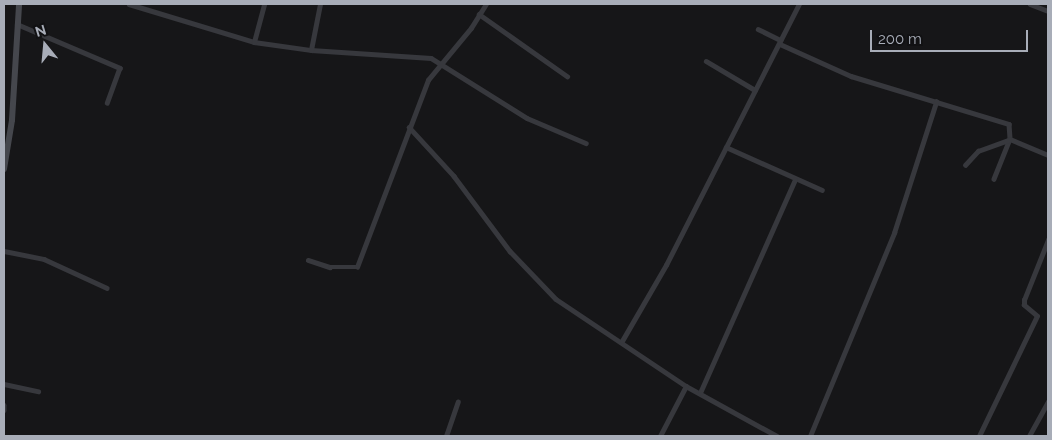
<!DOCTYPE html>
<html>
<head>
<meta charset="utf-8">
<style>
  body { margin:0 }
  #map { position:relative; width:1052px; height:440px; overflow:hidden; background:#161618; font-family:Raleway,sans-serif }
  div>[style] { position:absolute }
  .street>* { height:4.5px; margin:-2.25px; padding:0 2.25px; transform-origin:2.25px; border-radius:2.25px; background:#37383d }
  .secondary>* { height:6px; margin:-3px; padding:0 3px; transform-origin:3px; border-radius:3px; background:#45474d }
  span { translate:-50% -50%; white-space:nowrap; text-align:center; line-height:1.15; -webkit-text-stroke:5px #111113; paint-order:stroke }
  .frame { position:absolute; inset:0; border:5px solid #a8adb8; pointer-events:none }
  .north { position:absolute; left:20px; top:20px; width:50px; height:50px; -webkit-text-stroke:4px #111113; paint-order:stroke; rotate:343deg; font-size:14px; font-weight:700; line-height:20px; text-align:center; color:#a8adb8 }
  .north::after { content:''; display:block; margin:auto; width:18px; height:22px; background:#a8adb8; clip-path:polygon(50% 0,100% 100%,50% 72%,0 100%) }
  .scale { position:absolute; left:870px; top:30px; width:158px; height:22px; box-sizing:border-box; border:2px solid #a8adb8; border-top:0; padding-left:6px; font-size:15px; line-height:18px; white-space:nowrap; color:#a8adb8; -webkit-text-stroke:4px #111113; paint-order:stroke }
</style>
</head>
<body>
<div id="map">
  <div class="street">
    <div style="left:129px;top:4px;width:131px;rotate:16.9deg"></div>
    <div style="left:254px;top:42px;width:58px;rotate:8deg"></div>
    <div style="left:311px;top:50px;width:120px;rotate:3.8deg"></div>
    <div style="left:431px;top:58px;width:113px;rotate:32deg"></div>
    <div style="left:527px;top:118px;width:64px;rotate:23deg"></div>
    <div style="left:1030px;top:4px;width:19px;rotate:21deg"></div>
    <div style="left:479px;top:14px;width:108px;rotate:35.2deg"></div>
    <div style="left:17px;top:24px;width:112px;rotate:23.1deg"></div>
    <div style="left:120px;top:68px;width:37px;rotate:110deg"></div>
    <div style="left:758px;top:29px;width:25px;rotate:26deg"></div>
    <div style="left:254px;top:42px;width:39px;rotate:-75deg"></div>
    <div style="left:780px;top:44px;width:78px;rotate:24.3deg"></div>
    <div style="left:851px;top:76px;width:165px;rotate:16.9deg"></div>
    <div style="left:1009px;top:124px;width:15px;rotate:86deg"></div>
    <div style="left:1010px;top:139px;width:43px;rotate:111.8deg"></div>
    <div style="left:311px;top:50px;width:47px;rotate:-78.9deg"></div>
    <div style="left:706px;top:61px;width:57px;rotate:30.6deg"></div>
    <div style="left:409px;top:127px;width:67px;rotate:47.4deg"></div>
    <div style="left:454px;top:176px;width:94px;rotate:53.3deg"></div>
    <div style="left:510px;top:251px;width:66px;rotate:46.2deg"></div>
    <div style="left:556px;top:299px;width:156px;rotate:33.8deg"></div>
    <div style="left:686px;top:386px;width:104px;rotate:28.8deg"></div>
    <div style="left:1010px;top:139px;width:41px;rotate:22.8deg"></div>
    <div style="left:726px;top:147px;width:105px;rotate:24.1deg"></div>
    <div style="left:965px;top:165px;width:19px;rotate:-47deg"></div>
    <div style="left:978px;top:151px;width:33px;rotate:-20deg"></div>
    <div style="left:4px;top:251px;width:41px;rotate:11.3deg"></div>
    <div style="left:44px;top:259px;width:69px;rotate:24.7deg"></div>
    <div style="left:308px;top:260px;width:23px;rotate:18deg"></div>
    <div style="left:330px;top:267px;width:27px"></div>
    <div style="left:357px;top:267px;width:200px;rotate:-69.2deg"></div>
    <div style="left:428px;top:80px;width:67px;rotate:-50.4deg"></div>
    <div style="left:471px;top:28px;width:28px;rotate:-58deg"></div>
    <div style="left:622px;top:341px;width:88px;rotate:-59.9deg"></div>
    <div style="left:666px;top:265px;width:293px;rotate:-63deg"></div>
    <div style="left:4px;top:384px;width:35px;rotate:12deg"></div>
    <div style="left:700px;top:393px;width:233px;rotate:-66deg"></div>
    <div style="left:4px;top:405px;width:5px;rotate:90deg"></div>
    <div style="left:446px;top:436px;width:36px;rotate:-71deg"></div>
    <div style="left:660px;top:436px;width:56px;rotate:-62.5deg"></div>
    <div style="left:810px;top:436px;width:220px;rotate:-67.5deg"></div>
    <div style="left:894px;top:233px;width:138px;rotate:-72.2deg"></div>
    <div style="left:979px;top:436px;width:133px;rotate:-64.2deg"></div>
    <div style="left:1037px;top:316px;width:17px;rotate:-140deg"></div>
    <div style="left:1024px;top:305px;width:5px;rotate:-90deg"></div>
    <div style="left:1024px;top:300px;width:65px;rotate:-68.2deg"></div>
    <div style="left:1029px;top:436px;width:39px;rotate:-61deg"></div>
  </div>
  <div class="secondary">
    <div style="left:4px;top:169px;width:50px;rotate:-80.7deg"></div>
    <div style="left:12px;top:120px;width:116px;rotate:-86.5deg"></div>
  </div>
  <div class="frame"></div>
  <div class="north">N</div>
  <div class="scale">200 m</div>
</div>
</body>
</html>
